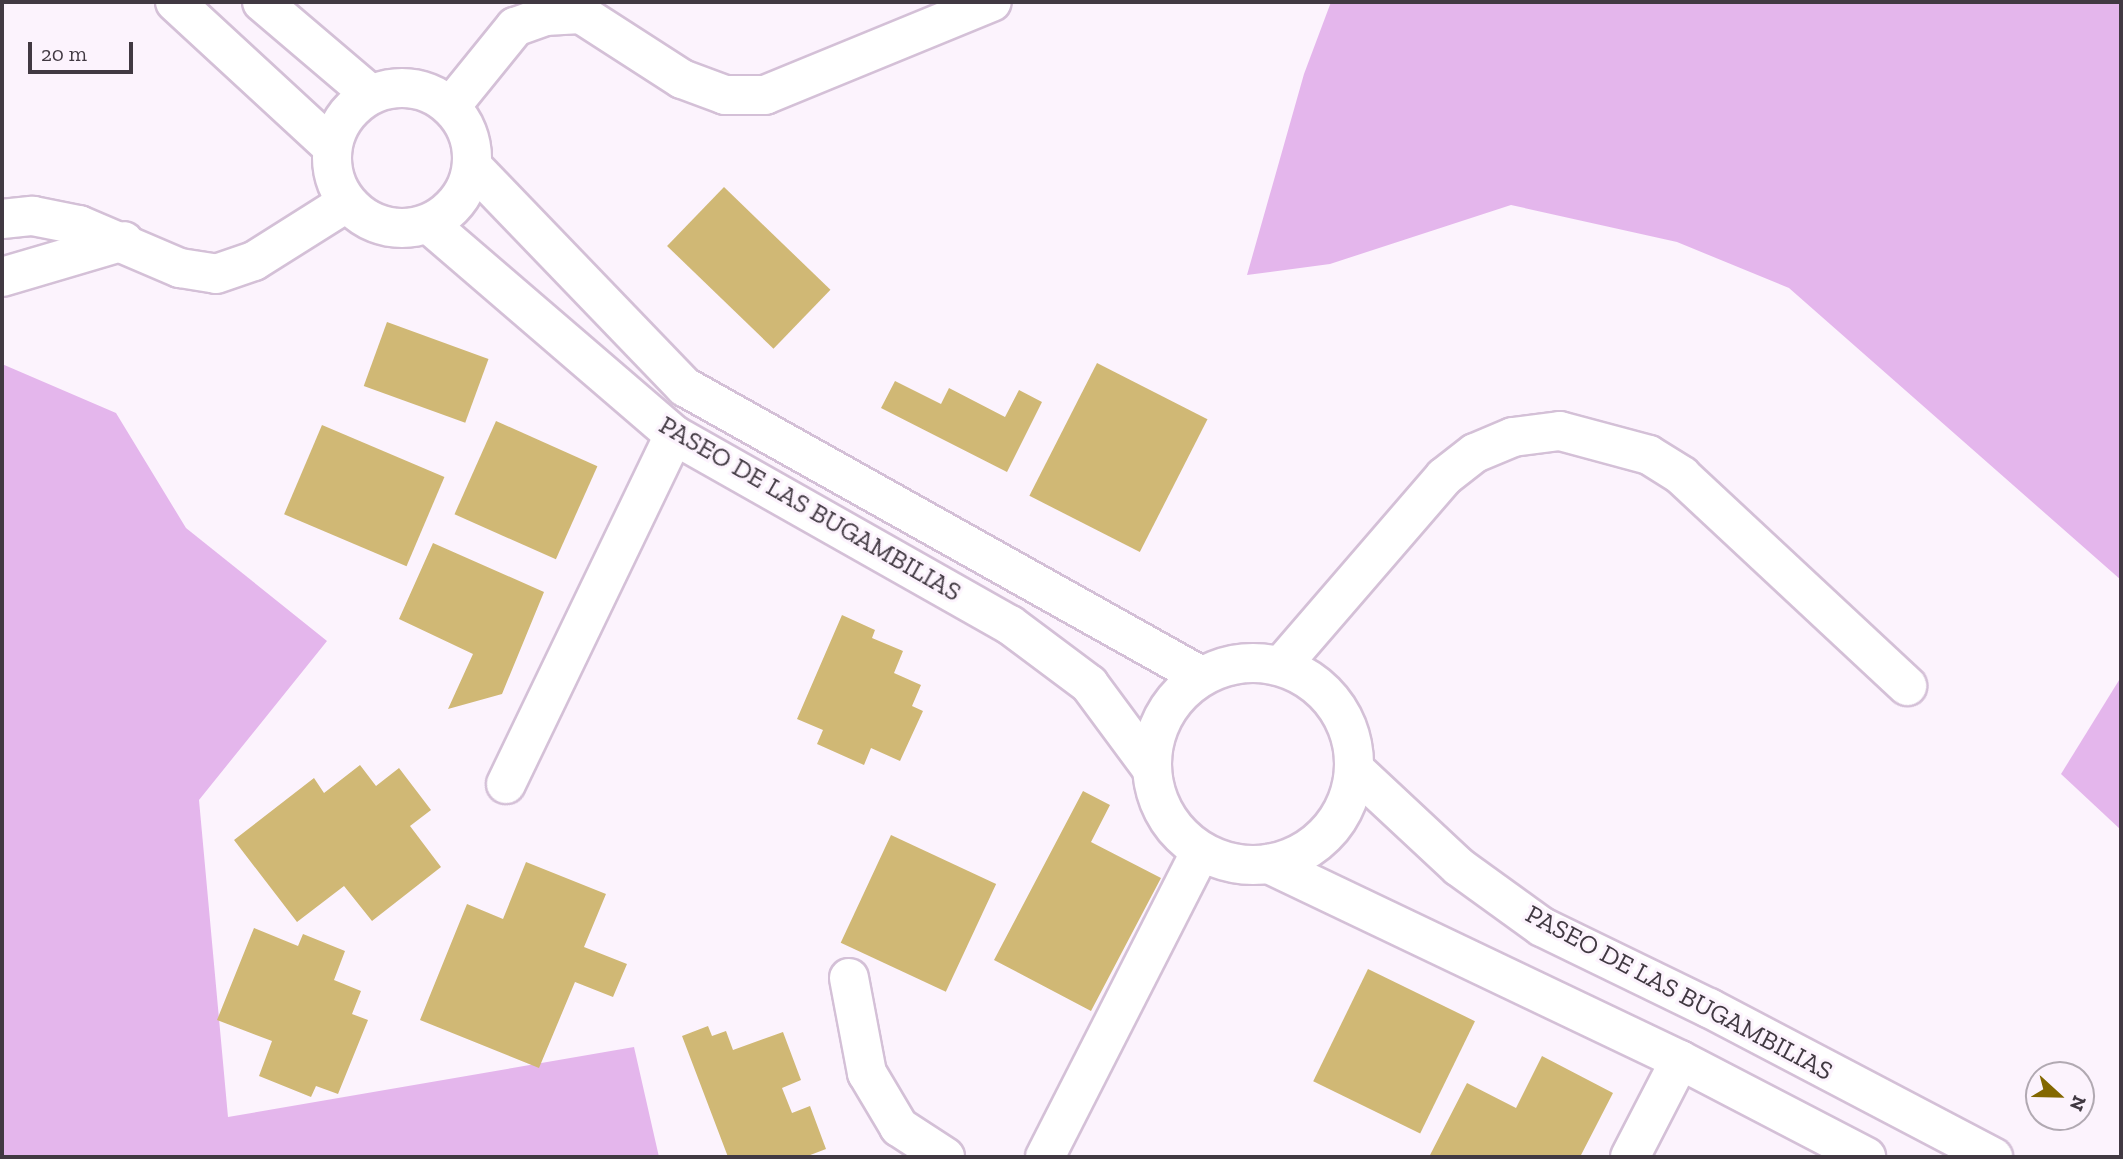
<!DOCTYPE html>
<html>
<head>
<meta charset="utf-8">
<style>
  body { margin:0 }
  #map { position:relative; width:2123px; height:1159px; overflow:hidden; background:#fcf3fd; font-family:"Zilla Slab",serif }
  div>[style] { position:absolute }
  .forest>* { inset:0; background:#e4b6ec }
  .building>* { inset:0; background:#d0b875; transform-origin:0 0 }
  .roads { filter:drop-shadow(2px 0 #d4c0d7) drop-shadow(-2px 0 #d4c0d7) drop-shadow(0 2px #d4c0d7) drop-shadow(0 -2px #d4c0d7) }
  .minor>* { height:38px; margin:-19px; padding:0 19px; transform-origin:19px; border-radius:19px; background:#fff }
  .minor>.ring { margin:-19px; padding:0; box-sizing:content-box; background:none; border:38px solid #fff; border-radius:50% }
  span { translate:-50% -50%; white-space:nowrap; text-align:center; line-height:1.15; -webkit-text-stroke:6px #fcf3fd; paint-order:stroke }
  .street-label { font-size:26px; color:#413942 }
  .frame { position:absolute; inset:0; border:4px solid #413942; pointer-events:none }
  .north { position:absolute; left:2025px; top:1061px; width:70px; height:70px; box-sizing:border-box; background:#fcf3fd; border:2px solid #b1a9b2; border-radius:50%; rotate:112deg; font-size:19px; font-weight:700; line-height:28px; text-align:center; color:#413942 }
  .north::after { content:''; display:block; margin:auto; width:24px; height:32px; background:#836700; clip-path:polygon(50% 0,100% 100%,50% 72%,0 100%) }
  .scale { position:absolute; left:28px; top:42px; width:105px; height:32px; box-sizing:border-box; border:4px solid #413942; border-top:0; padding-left:9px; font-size:21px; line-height:24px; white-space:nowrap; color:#413942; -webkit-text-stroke:5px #fcf3fd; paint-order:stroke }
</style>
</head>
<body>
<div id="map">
  <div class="forest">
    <div style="clip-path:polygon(1331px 2px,2121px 2px,2121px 580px,1789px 288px,1677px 242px,1511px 205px,1330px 264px,1247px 275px,1304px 74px)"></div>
    <div style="clip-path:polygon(2px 364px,116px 413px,186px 528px,327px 641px,199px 800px,228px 1117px,634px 1047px,659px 1157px,2px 1157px)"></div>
    <div style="clip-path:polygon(2121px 677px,2121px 830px,2061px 774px)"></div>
  </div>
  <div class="building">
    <div style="left:724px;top:187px;width:148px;height:82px;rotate:44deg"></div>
    <div style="left:387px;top:322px;width:108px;height:68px;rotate:20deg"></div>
    <div style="left:1097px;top:363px;width:124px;height:149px;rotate:27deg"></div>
    <div style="clip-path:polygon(895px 381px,941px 404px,949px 388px,1005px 417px,1019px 390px,1042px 402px,1007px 472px,881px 408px)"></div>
    <div style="left:496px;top:421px;width:111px;height:102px;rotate:24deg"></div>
    <div style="left:322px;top:425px;width:133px;height:97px;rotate:23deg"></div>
    <div style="clip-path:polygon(433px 543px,544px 592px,502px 694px,448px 709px,473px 654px,399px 619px)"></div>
    <div style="clip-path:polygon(842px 615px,875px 630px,872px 638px,903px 651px,894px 673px,921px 685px,912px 706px,923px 711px,900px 761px,871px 748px,864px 765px,817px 744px,823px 730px,797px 719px)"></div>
    <div style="clip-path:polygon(360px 765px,376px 786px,399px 768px,431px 810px,410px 826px,441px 867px,372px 921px,344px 886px,297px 922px,234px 840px,314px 778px,324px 793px)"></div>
    <div style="clip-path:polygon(1083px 791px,1110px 805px,1091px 842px,1161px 878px,1091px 1011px,994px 960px)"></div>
    <div style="left:891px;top:835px;width:116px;height:119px;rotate:25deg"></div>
    <div style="clip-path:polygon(526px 862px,606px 894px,584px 947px,627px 964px,613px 997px,575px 982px,539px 1068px,420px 1020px,467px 904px,503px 919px)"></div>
    <div style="clip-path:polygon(254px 928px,298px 946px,303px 934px,345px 951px,334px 980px,361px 991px,352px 1014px,368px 1020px,338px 1094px,316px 1086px,311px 1097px,259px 1076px,272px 1041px,217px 1020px)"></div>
    <div style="left:1368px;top:969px;width:119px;height:125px;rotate:26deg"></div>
    <div style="clip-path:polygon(708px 1026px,712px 1036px,726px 1031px,733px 1050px,783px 1032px,801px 1080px,782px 1088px,792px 1113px,810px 1106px,826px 1149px,805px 1157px,728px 1157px,682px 1036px)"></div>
    <div style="clip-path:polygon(1542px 1056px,1613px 1093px,1580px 1157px,1429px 1157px,1467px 1083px,1516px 1108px)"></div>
  </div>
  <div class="roads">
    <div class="minor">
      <div style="left:175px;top:2px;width:212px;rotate:42.7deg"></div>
      <div style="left:262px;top:2px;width:142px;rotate:40.4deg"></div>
      <div class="ring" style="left:332px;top:88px;width:102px;height:102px"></div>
      <div style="left:451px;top:106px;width:102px;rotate:-51deg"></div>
      <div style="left:515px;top:27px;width:32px;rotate:-20deg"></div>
      <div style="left:545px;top:16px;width:36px;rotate:-3deg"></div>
      <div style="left:581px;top:14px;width:120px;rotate:32.8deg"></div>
      <div style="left:682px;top:79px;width:46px;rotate:20.4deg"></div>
      <div style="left:725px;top:95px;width:40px"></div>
      <div style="left:765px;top:95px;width:245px;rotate:-22.3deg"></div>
      <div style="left:473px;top:167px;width:306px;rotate:46.1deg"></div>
      <div style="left:685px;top:387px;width:591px;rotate:29.25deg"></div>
      <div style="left:2px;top:219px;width:31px;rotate:-6deg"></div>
      <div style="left:33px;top:216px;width:47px;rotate:11.1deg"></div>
      <div style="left:79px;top:225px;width:110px;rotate:23.1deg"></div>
      <div style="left:180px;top:268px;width:36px;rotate:9deg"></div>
      <div style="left:216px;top:274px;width:40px;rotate:-18.9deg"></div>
      <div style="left:254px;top:261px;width:109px;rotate:-32.2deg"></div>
      <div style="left:430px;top:225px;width:322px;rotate:40.7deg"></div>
      <div style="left:674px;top:435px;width:386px;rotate:29.5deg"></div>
      <div style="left:1010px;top:625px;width:99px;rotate:36.8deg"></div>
      <div style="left:1089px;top:684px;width:106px;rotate:53.5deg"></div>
      <div style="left:2px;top:277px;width:127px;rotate:-16.4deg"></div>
      <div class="ring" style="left:1152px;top:663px;width:164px;height:164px"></div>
      <div style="left:1281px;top:666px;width:250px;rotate:-49.2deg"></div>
      <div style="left:1444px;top:477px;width:39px;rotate:-38deg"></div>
      <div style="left:1475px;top:453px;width:41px;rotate:-22.8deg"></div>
      <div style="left:1513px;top:437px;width:47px;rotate:-7.3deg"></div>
      <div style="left:1560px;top:431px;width:92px;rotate:15.1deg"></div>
      <div style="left:1649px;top:455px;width:39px;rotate:32deg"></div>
      <div style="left:1682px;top:476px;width:308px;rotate:43deg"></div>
      <div style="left:1355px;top:770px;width:142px;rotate:43deg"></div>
      <div style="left:1459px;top:867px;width:102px;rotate:35.9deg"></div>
      <div style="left:1542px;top:927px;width:186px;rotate:25.9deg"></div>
      <div style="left:1709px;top:1008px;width:321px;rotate:27.7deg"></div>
      <div style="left:506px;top:784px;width:387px;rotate:-64.3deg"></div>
      <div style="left:1269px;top:864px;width:455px;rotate:25.5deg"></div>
      <div style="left:1680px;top:1060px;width:210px;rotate:27.5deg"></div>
      <div style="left:849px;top:978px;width:97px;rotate:79.3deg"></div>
      <div style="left:867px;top:1073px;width:63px;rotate:59.3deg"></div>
      <div style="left:899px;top:1127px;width:55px;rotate:33.1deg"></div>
      <div style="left:1045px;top:1157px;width:343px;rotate:-63deg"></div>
      <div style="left:1630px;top:1157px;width:109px;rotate:-62.7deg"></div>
    </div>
  </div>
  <div class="street-label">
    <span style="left:810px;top:509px;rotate:30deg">PASEO DE LAS BUGAMBILIAS</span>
    <span style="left:1679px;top:993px;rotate:28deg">PASEO DE LAS BUGAMBILIAS</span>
  </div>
  <div class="frame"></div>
  <div class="north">N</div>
  <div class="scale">20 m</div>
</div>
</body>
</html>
